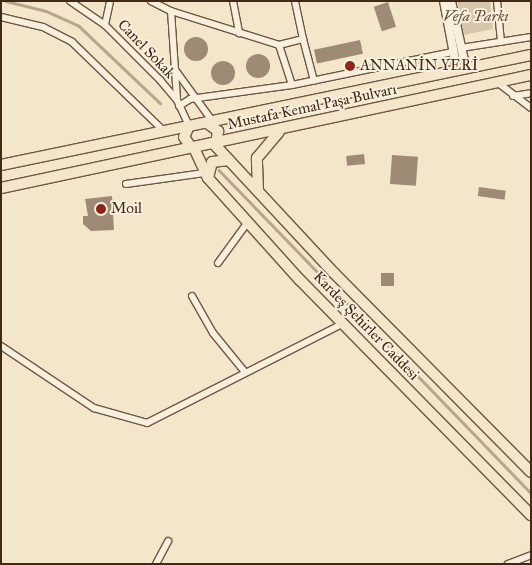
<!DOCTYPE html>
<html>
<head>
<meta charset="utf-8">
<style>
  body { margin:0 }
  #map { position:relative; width:532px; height:565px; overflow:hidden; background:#f4e6cb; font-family:"IM FELL Great Primer",serif }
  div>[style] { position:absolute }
  .green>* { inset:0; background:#d6c6ac }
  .stream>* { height:2.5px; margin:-1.25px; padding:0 1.25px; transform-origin:1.25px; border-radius:1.25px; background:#b7a68e }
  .building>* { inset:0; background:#9e8b75; transform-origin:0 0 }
  .round { border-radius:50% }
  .roads { filter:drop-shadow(1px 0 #6e5844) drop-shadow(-1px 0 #6e5844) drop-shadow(0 1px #6e5844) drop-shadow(0 -1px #6e5844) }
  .minor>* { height:6px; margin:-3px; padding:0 3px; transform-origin:3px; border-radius:3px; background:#f8efdd }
  .tertiary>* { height:8px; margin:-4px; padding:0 4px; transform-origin:4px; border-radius:4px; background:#f8efdd }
  .primary>* { height:10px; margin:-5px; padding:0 5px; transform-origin:5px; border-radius:5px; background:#f4e6cb }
  .dots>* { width:14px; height:14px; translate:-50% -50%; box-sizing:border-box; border:2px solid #f8efdd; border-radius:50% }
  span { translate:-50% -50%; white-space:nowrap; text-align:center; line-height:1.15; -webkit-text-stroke:4px #f8efdd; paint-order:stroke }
  .park-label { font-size:15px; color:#66503c; font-style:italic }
  .street-label { font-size:15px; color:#412917 }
  .poi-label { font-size:15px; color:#412917 }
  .left { translate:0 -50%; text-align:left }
  .frame { position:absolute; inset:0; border:2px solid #412917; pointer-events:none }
</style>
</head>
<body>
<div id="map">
  <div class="green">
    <div style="clip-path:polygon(457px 1px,490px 1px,493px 29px,464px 35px)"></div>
  </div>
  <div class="stream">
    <div style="left:6px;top:1px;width:41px;rotate:14deg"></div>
    <div style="left:46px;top:11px;width:36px;rotate:24deg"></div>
    <div style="left:79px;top:26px;width:112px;rotate:43.5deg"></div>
    <div style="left:219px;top:170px;width:449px;rotate:46deg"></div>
  </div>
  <div class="building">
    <div style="left:388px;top:2px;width:26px;height:15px;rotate:72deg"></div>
    <div class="round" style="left:184px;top:37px;width:24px;height:24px"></div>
    <div style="left:360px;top:40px;width:14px;height:47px;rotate:78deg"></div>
    <div class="round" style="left:246px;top:54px;width:24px;height:24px"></div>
    <div class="round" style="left:211px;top:61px;width:24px;height:24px"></div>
    <div style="left:364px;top:154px;width:10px;height:18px;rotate:84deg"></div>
    <div style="left:392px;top:155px;width:26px;height:29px;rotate:4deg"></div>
    <div style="left:479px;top:187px;width:27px;height:9px;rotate:8deg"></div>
    <div style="clip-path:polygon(112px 196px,114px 230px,91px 231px,83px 224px,83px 216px,88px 216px,85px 199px)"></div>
    <div style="left:381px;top:273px;width:13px;height:13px"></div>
  </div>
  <div class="roads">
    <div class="minor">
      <div style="left:70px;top:1px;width:42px;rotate:34.4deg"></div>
      <div style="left:105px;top:25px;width:78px;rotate:45deg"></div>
      <div style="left:160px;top:80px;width:26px;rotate:50deg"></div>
      <div style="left:177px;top:100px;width:29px;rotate:65deg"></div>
      <div style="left:151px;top:1px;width:22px;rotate:27deg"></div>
      <div style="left:171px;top:11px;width:89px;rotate:86.1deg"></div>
      <div style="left:233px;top:1px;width:33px;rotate:79deg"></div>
      <div style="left:497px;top:1px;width:41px;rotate:84.4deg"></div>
      <div style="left:171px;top:11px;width:113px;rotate:17.5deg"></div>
      <div style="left:279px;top:45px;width:42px;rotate:72deg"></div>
      <div style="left:1px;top:17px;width:43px;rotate:13.4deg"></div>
      <div style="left:43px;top:27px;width:33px;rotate:27deg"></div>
      <div style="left:72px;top:42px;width:128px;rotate:44.1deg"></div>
      <div style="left:105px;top:25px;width:25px;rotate:-78deg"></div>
      <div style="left:303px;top:39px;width:43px;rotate:75.3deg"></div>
      <div style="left:279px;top:45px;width:25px;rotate:-14deg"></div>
      <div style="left:303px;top:39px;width:39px;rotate:-102deg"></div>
      <div style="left:461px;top:48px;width:71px;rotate:-8.9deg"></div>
      <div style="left:176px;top:71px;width:63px;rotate:54deg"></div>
      <div style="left:497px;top:82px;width:43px;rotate:37.4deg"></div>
      <div style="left:513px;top:96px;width:18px;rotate:-9deg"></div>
      <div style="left:179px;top:106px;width:13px;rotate:-32deg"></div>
      <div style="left:190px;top:99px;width:103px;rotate:-7.8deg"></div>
      <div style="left:292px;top:85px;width:164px;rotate:-11.6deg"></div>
      <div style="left:126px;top:184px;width:79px;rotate:-8deg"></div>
      <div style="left:218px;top:263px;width:51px;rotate:-53.8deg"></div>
      <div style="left:192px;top:296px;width:43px;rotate:60.4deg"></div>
      <div style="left:213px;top:333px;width:49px;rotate:50.8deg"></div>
      <div style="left:1px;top:346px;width:112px;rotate:33.7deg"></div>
      <div style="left:94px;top:408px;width:55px;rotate:15.8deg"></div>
      <div style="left:147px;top:423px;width:219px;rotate:-26.9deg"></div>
      <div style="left:156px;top:564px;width:26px;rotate:-62deg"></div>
      <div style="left:508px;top:564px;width:25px;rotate:-21deg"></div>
    </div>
    <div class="tertiary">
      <div style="left:444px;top:1px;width:70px;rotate:79.3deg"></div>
      <div style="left:451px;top:1px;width:70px;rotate:77.6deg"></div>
    </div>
    <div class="primary">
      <div style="left:207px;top:123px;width:14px;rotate:36deg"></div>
      <div style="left:218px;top:131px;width:12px;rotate:99deg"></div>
      <div style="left:189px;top:126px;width:12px;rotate:114deg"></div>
      <div style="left:184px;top:137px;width:12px;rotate:55deg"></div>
      <div style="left:214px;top:144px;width:176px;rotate:47.1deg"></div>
      <div style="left:334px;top:273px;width:280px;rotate:45.3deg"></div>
      <div style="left:194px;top:148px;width:33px;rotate:65deg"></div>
      <div style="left:208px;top:178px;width:137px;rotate:48deg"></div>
      <div style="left:300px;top:280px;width:330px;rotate:45.5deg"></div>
      <div style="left:1px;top:165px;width:541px;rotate:-11.73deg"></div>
      <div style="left:208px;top:178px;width:16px;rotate:-76deg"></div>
      <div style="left:212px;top:162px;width:17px;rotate:-7deg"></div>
      <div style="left:1px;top:188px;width:542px;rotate:-12.04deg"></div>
      <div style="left:258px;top:191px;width:33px;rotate:-92deg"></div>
      <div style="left:257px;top:158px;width:34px;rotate:-50deg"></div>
    </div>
  </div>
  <div class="dots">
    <div style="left:350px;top:66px;background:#8f2418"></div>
    <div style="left:101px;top:209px;background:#8f2418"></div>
  </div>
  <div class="park-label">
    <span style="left:476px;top:17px">Vefa Parkı</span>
  </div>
  <div class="street-label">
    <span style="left:146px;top:49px;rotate:46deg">Canel Sokak</span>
    <span style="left:312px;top:107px;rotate:-12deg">Mustafa Kemal Paşa Bulvarı</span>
    <span style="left:366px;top:326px;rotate:46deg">Kardeş Şehirler Caddesi</span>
  </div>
  <div class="poi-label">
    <span class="left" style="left:360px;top:66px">ANNANİN YERİ</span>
    <span class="left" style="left:111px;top:209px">Moil</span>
  </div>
  <div class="frame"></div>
</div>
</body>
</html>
